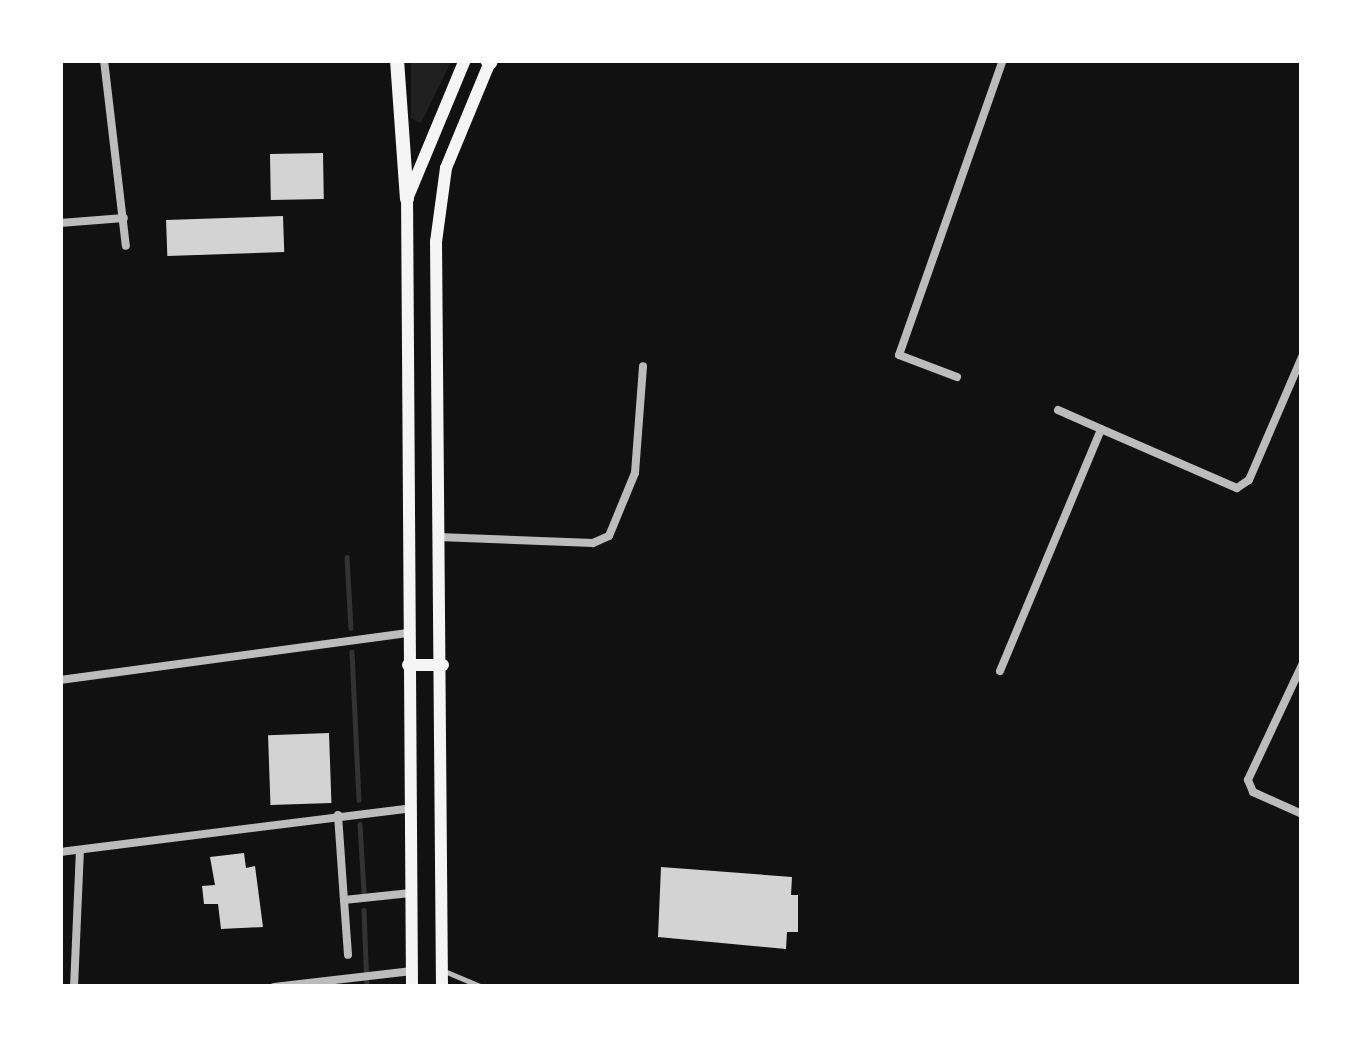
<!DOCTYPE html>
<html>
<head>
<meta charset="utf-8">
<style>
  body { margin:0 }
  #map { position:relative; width:1362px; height:1047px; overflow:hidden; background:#111; font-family:"Playfair Display",serif }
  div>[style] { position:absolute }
  .green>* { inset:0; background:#202020 }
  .stream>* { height:4.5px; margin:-2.25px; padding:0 2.25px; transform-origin:2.25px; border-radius:2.25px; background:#333 }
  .building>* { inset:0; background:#d3d3d3; transform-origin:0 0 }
  .service>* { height:4.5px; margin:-2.25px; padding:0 2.25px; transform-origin:2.25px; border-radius:2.25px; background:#bcbcbc }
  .minor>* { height:8px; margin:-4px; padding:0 4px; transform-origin:4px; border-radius:4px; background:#bcbcbc }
  .primary>* { height:12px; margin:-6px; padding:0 6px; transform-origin:6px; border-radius:6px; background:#f5f5f5 }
  .trunk>* { height:14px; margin:-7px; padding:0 7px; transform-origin:7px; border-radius:7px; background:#f5f5f5 }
  span { translate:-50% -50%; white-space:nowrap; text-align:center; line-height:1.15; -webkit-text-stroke:9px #fff; paint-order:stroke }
  .frame { position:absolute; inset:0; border:63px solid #fff; pointer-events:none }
</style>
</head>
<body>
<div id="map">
  <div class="green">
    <div style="clip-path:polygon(411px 60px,452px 60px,421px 123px,411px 118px)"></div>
  </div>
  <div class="stream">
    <div style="left:347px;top:557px;width:71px;rotate:86.8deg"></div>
    <div style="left:352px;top:652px;width:148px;rotate:87.3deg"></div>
    <div style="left:360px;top:824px;width:68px;rotate:86.6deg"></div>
    <div style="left:364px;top:910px;width:77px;rotate:87.8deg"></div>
  </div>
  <div class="building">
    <div style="left:323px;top:153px;width:46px;height:53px;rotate:89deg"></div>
    <div style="left:283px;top:216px;width:36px;height:117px;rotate:88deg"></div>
    <div style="left:329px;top:733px;width:70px;height:61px;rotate:88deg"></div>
    <div style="clip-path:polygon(244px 853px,246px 868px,255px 866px,263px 927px,221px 929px,218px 904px,204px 904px,202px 886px,215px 885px,210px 857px)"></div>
    <div style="clip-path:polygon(661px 867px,792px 877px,791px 895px,798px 895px,798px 932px,787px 932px,786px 949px,658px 937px)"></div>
  </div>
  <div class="service">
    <div style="left:447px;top:972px;width:39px;rotate:23deg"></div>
    <div style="left:575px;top:987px;width:164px"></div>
  </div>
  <div class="minor">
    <div style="left:104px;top:60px;width:187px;rotate:83.3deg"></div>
    <div style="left:60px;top:223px;width:64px;rotate:-4.5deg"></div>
    <div style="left:957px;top:377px;width:62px;rotate:-159.2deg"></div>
    <div style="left:899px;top:355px;width:313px;rotate:-70.6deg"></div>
    <div style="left:1058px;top:410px;width:47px;rotate:23.8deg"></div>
    <div style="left:438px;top:537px;width:155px;rotate:2.2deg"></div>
    <div style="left:593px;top:543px;width:17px;rotate:-24deg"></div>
    <div style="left:609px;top:536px;width:68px;rotate:-67.6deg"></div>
    <div style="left:635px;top:473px;width:107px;rotate:-85.7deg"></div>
    <div style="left:1302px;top:665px;width:127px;rotate:115.2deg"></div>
    <div style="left:1248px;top:780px;width:13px;rotate:67deg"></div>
    <div style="left:1253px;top:792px;width:54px;rotate:24.2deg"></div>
    <div style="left:1000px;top:671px;width:262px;rotate:-67.3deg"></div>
    <div style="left:1101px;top:429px;width:148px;rotate:23.5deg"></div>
    <div style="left:1237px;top:488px;width:14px;rotate:-34deg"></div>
    <div style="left:1249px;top:480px;width:134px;rotate:-66.7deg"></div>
    <div style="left:60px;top:680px;width:351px;rotate:-7.7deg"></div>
    <div style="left:338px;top:815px;width:85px;rotate:86deg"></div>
    <div style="left:344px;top:900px;width:67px;rotate:-6deg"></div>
    <div style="left:60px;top:852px;width:354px;rotate:-7.1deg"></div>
    <div style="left:344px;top:900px;width:55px;rotate:85.8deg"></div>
    <div style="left:74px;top:987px;width:137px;rotate:-87.5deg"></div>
    <div style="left:274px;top:987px;width:139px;rotate:-6.6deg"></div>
  </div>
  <div class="primary">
    <div style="left:408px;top:665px;width:35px"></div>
    <div style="left:412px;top:987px;width:788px;rotate:-90.36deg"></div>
    <div style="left:407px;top:199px;width:151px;rotate:-67.4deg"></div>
    <div style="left:442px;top:987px;width:745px;rotate:-90.46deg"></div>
    <div style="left:436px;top:242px;width:75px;rotate:-82.3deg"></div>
    <div style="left:446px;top:168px;width:115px;rotate:-67.5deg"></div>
  </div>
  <div class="trunk">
    <div style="left:397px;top:60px;width:139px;rotate:85.9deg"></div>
    <div style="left:487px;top:60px;width:4px;rotate:34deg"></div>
  </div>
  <div class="frame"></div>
</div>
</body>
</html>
